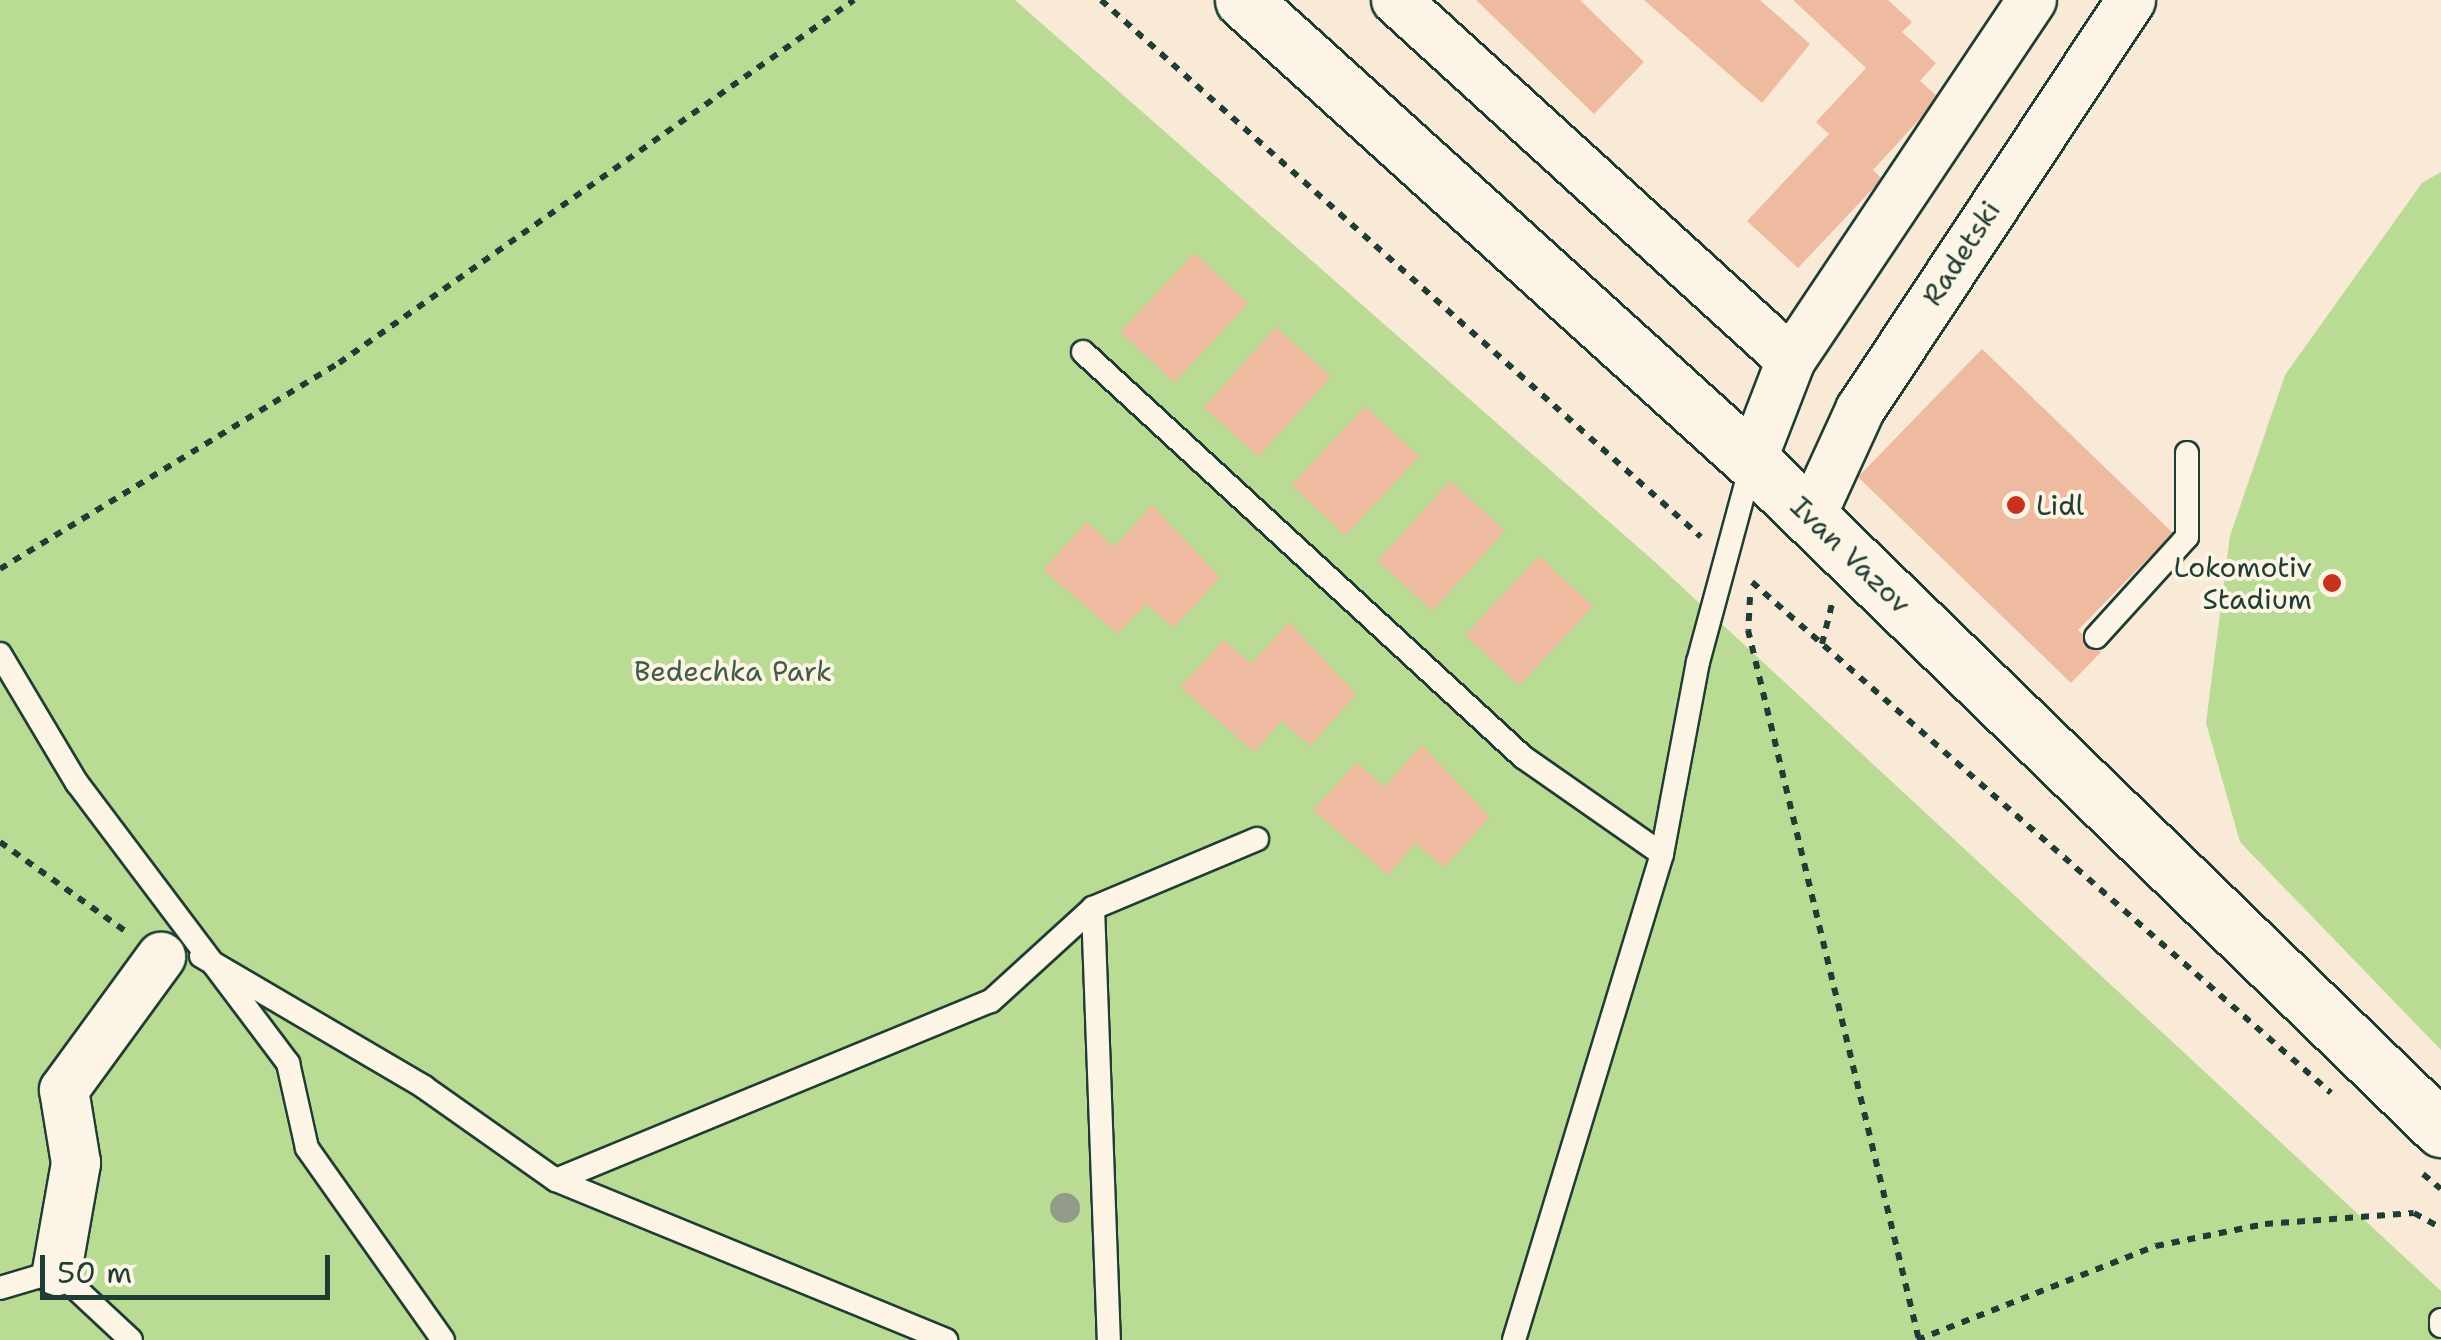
<!DOCTYPE html>
<html>
<head>
<meta charset="utf-8">
<style>
  body { margin:0 }
  #map { position:relative; width:2441px; height:1340px; overflow:hidden; background:#f9e9d7; font-family:"Shantell Sans",sans-serif }
  div>[style] { position:absolute }
  .green>* { inset:0; background:#badb94 }
  .building>* { inset:0; background:#eebba0; transform-origin:0 0 }
  .path>* { height:6px; margin-top:-3px; transform-origin:0; background:repeating-linear-gradient(90deg,#1f3d34 0 8px,transparent 0 16px) }
  .roads { filter:drop-shadow(2px 0 #1f3d34) drop-shadow(-2px 0 #1f3d34) drop-shadow(0 2px #1f3d34) drop-shadow(0 -2px #1f3d34) }
  .lane>* { height:22px; margin:-11px; padding:0 11px; transform-origin:11px; border-radius:11px; background:#fcf5e5 }
  .street>* { height:48px; margin:-24px; padding:0 24px; transform-origin:24px; border-radius:24px; background:#fcf5e5 }
  .secondary>* { height:55px; margin:-27.5px; padding:0 27.5px; transform-origin:27.5px; border-radius:27.5px; background:#fcf5e5 }
  .trees>* { width:30px; height:30px; margin:-15px; border-radius:50%; background:#929c88 }
  .dots>* { width:28px; height:28px; translate:-50% -50%; box-sizing:border-box; border:5px solid #fcf5e5; border-radius:50% }
  span { translate:-50% -50%; white-space:nowrap; text-align:center; line-height:1.15; -webkit-text-stroke:8px #fcf5e5; paint-order:stroke }
  .street-label { font-size:28px; color:#1f3d34 }
  .poi-label { font-size:28px; color:#1f3d34 }
  .left { translate:0 -50%; text-align:left }
  .right { translate:-100% -50%; text-align:right }
  .park-label { font-size:28px; color:#3e5d47 }
  .scale { position:absolute; left:40px; top:1255px; width:290px; height:45px; box-sizing:border-box; border:5px solid #1f3d34; border-top:0; padding-left:12px; font-size:30px; line-height:35px; white-space:nowrap; color:#1f3d34; -webkit-text-stroke:8px #fcf5e5; paint-order:stroke }
</style>
</head>
<body>
<div id="map">
  <div class="green">
    <div style="clip-path:polygon(0 0,1015px 0,1655px 562px,2441px 1291px,2441px 1340px,0 1340px)"></div>
    <div style="clip-path:polygon(2441px 172px,2441px 1050px,2240px 842px,2206px 723px,2230px 536px,2285px 375px,2422px 183px)"></div>
  </div>
  <div class="building">
    <div style="clip-path:polygon(1476px 0,1580px 0,1644px 62px,1594px 114px)"></div>
    <div style="clip-path:polygon(1644px 0,1760px 0,1810px 44px,1762px 103px)"></div>
    <div style="clip-path:polygon(1793px 0,1888px 0,1912px 22px,1902px 32px,1936px 63px,1920px 81px,1939px 98px,1873px 170px,1882px 179px,1798px 268px,1747px 221px,1829px 134px,1816px 122px,1866px 68px)"></div>
    <div style="left:1194px;top:253px;width:74px;height:108px;rotate:43deg"></div>
    <div style="left:1276px;top:327px;width:74px;height:108px;rotate:42deg"></div>
    <div style="clip-path:polygon(1982px 349px,2173px 533px,2078px 630px,2101px 652px,2071px 683px,1858px 477px)"></div>
    <div style="left:1365px;top:406px;width:74px;height:108px;rotate:43deg"></div>
    <div style="left:1450px;top:481px;width:74px;height:108px;rotate:42deg"></div>
    <div style="clip-path:polygon(1152px 505px,1220px 577px,1174px 628px,1146px 604px,1118px 634px,1043px 570px,1087px 522px,1114px 547px)"></div>
    <div style="left:1539px;top:556px;width:74px;height:108px;rotate:43deg"></div>
    <div style="clip-path:polygon(1289px 622px,1356px 694px,1311px 746px,1282px 721px,1254px 752px,1180px 687px,1224px 640px,1251px 664px)"></div>
    <div style="clip-path:polygon(1422px 745px,1490px 817px,1444px 868px,1416px 843px,1388px 875px,1313px 810px,1357px 762px,1384px 787px)"></div>
  </div>
  <div class="path">
    <div style="left:1101px;top:0;width:805px;rotate:41.83deg"></div>
    <div style="left:0;top:569px;width:397px;rotate:-31.3deg"></div>
    <div style="left:339px;top:363px;width:630px;rotate:-35.18deg"></div>
    <div style="left:1752px;top:582px;width:772px;rotate:41.43deg"></div>
    <div style="left:1750px;top:597px;width:33px;rotate:93deg"></div>
    <div style="left:1748px;top:630px;width:730px;rotate:76.46deg"></div>
    <div style="left:1822px;top:644px;width:41px;rotate:-76deg"></div>
    <div style="left:0;top:842px;width:157px;rotate:35.4deg"></div>
    <div style="left:2423px;top:1174px;width:23px;rotate:40deg"></div>
    <div style="left:1917px;top:1340px;width:257px;rotate:-21.5deg"></div>
    <div style="left:2156px;top:1246px;width:111px;rotate:-11.4deg"></div>
    <div style="left:2265px;top:1224px;width:149px;rotate:-4.2deg"></div>
    <div style="left:2414px;top:1213px;width:31px;rotate:29deg"></div>
  </div>
  <div class="roads">
    <div class="lane">
      <div style="left:1083px;top:352px;width:598px;rotate:42.63deg"></div>
      <div style="left:1523px;top:757px;width:169px;rotate:34.9deg"></div>
      <div style="left:2096px;top:637px;width:135px;rotate:-47.7deg"></div>
      <div style="left:2187px;top:537px;width:84px;rotate:-90deg"></div>
      <div style="left:0;top:654px;width:150px;rotate:59.2deg"></div>
      <div style="left:77px;top:783px;width:351px;rotate:53deg"></div>
      <div style="left:288px;top:1063px;width:87px;rotate:77.4deg"></div>
      <div style="left:307px;top:1148px;width:235px;rotate:54.7deg"></div>
      <div style="left:1093px;top:908px;width:432px;rotate:87.9deg"></div>
      <div style="left:201px;top:956px;width:259px;rotate:30.4deg"></div>
      <div style="left:424px;top:1087px;width:161px;rotate:35.2deg"></div>
      <div style="left:556px;top:1180px;width:422px;rotate:22.3deg"></div>
      <div style="left:556px;top:1180px;width:470px;rotate:-22.4deg"></div>
      <div style="left:991px;top:1001px;width:138px;rotate:-42.4deg"></div>
      <div style="left:1093px;top:908px;width:178px;rotate:-22.8deg"></div>
      <div style="left:0;top:1288px;width:59px;rotate:-16.6deg"></div>
      <div style="left:57px;top:1271px;width:101px;rotate:43deg"></div>
      <div style="left:2441px;top:1320px;width:6px;rotate:90deg"></div>
      <div style="left:1514px;top:1340px;width:508px;rotate:-73.06deg"></div>
      <div style="left:1662px;top:854px;width:195px;rotate:-79.4deg"></div>
      <div style="left:1698px;top:662px;width:207px;rotate:-74.9deg"></div>
    </div>
    <div class="street">
      <div style="left:1396px;top:0;width:534px;rotate:42.35deg"></div>
      <div style="left:1752px;top:461px;width:108px;rotate:-68.9deg"></div>
      <div style="left:1791px;top:360px;width:433px;rotate:-56.2deg"></div>
      <div style="left:1811px;top:517px;width:118px;rotate:-65.4deg"></div>
      <div style="left:1860px;top:410px;width:491px;rotate:-56.5deg"></div>
      <div style="left:57px;top:1271px;width:110px;rotate:-80deg"></div>
      <div style="left:76px;top:1163px;width:74px;rotate:-99.3deg"></div>
      <div style="left:64px;top:1090px;width:165px;rotate:-53.9deg"></div>
    </div>
    <div class="secondary">
      <div style="left:1243px;top:0;width:687px;rotate:42.17deg"></div>
      <div style="left:1752px;top:461px;width:960px;rotate:44.11deg"></div>
    </div>
  </div>
  <div class="trees">
    <div style="left:1065px;top:1208px"></div>
  </div>
  <div class="dots">
    <div style="left:2016px;top:505px;background:#c8321e"></div>
    <div style="left:2332px;top:583px;background:#c8321e"></div>
  </div>
  <div class="street-label">
    <span style="left:1961px;top:253px;rotate:-57deg">Radetski</span>
    <span style="left:1851px;top:555px;rotate:44deg">Ivan Vazov</span>
  </div>
  <div class="poi-label">
    <span class="left" style="left:2036px;top:505px">Lidl</span>
    <span class="right" style="left:2312px;top:583px">Lokomotiv<br>Stadium</span>
  </div>
  <div class="park-label">
    <span style="left:733px;top:671px">Bedechka Park</span>
  </div>
  <div class="scale">50 m</div>
</div>
</body>
</html>
